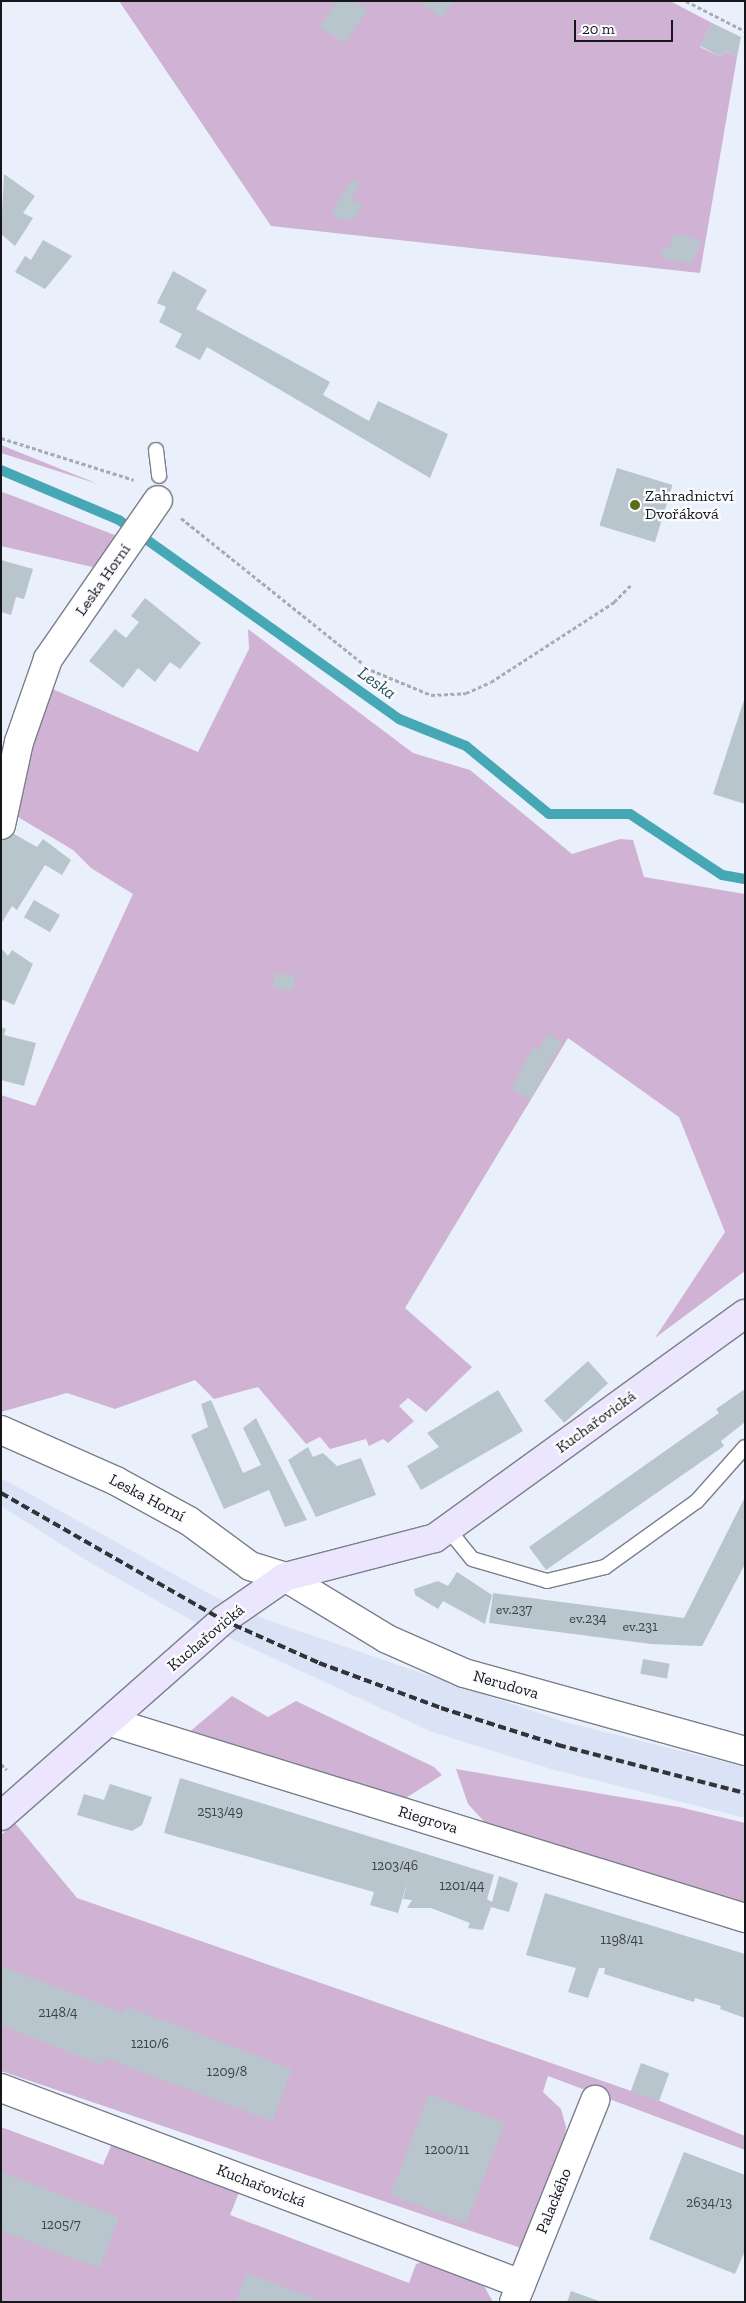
<!DOCTYPE html>
<html>
<head>
<meta charset="utf-8">
<style>
  body { margin:0 }
  #map { position:relative; width:746px; height:2303px; overflow:hidden; background:#e9effb; font-family:"Zilla Slab",serif }
  div>[style] { position:absolute }
  .built>* { inset:0; background:#dae3f6 }
  .green>* { inset:0; background:#d0b2d4 }
  .stream>* { height:10px; margin:-5px; padding:0 5px; transform-origin:5px; border-radius:5px; background:#46a8b5 }
  .building>* { inset:0; background:#b9c5cd; transform-origin:0 0 }
  .path>* { height:3px; margin-top:-1.5px; transform-origin:0; background:repeating-linear-gradient(90deg,#a7abb5 0 4px,transparent 0 6.5px) }
  .roads { filter:drop-shadow(1px 0 #7a7f8a) drop-shadow(-1px 0 #7a7f8a) drop-shadow(0 1px #7a7f8a) drop-shadow(0 -1px #7a7f8a) }
  .lane>* { height:14px; margin:-7px; padding:0 7px; transform-origin:7px; border-radius:7px; background:#fff }
  .street>* { height:28px; margin:-14px; padding:0 14px; transform-origin:14px; border-radius:14px; background:#fff }
  .secondary>* { height:28px; margin:-14px; padding:0 14px; transform-origin:14px; border-radius:14px; background:#ebe6fe }
  .rail>* { height:4px; margin-top:-2px; transform-origin:0; background:repeating-linear-gradient(90deg,#313338 0 8px,transparent 0 12px) }
  .dots>* { width:14px; height:14px; translate:-50% -50%; box-sizing:border-box; border:2px solid #fbfcfe; border-radius:50% }
  span { translate:-50% -50%; white-space:nowrap; text-align:center; line-height:1.15; -webkit-text-stroke:4.5px #fbfcfe; paint-order:stroke }
  .number-label { font-size:14px; color:#3e4248 }
  .number-label span { -webkit-text-stroke-width:0 }
  .poi-label { font-size:16px; color:#15171b }
  .left { translate:0 -50%; text-align:left }
  .street-label { font-size:16px; color:#15171b }
  .water-label { font-size:18px; color:#29545a; font-style:italic }
  .frame { position:absolute; inset:0; border:2px solid #15171b; pointer-events:none }
  .scale { position:absolute; left:574px; top:20px; width:99px; height:22px; box-sizing:border-box; border:2px solid #15171b; border-top:0; padding-left:6px; font-size:15px; line-height:18px; white-space:nowrap; color:#15171b; -webkit-text-stroke:4px #fbfcfe; paint-order:stroke }
</style>
</head>
<body>
<div id="map">
  <div class="built">
    <div style="clip-path:polygon(1px 1478px,213px 1596px,267px 1620px,565px 1722px,745px 1767px,745px 1818px,551px 1769px,432px 1732px,191px 1620px,89px 1562px,1px 1506px)"></div>
  </div>
  <div class="green">
    <div style="clip-path:polygon(119px 1px,670px 1px,712px 23px,700px 47px,721px 57px,724px 51px,737px 57px,700px 273px,271px 226px)"></div>
    <div style="clip-path:polygon(1px 445px,98px 484px,1px 453px)"></div>
    <div style="clip-path:polygon(1px 492px,8px 494px,125px 539px,101px 569px,1px 546px)"></div>
    <div style="clip-path:polygon(248px 629px,413px 753px,470px 770px,572px 854px,620px 839px,633px 840px,644px 877px,745px 894px,745px 1271px,655px 1338px,725px 1232px,679px 1117px,568px 1038px,405px 1308px,472px 1367px,426px 1412px,408px 1398px,399px 1406px,414px 1421px,388px 1443px,383px 1439px,369px 1446px,366px 1439px,330px 1449px,320px 1437px,306px 1444px,258px 1387px,214px 1399px,195px 1380px,115px 1409px,67px 1393px,1px 1412px,1px 1095px,35px 1106px,133px 894px,91px 868px,73px 850px,13px 814px,48px 687px,198px 752px,249px 649px)"></div>
    <div style="clip-path:polygon(232px 1696px,268px 1717px,296px 1701px,434px 1767px,442px 1775px,401px 1801px,187px 1734px)"></div>
    <div style="clip-path:polygon(456px 1769px,679px 1807px,745px 1823px,745px 1905px,491px 1829px,468px 1804px)"></div>
    <div style="clip-path:polygon(15px 1823px,77px 1898px,660px 2101px,745px 2136px,745px 2150px,548px 2076px,543px 2092px,561px 2109px,566px 2127px,564px 2145px,521px 2248px,1px 2071px,1px 1835px)"></div>
    <div style="clip-path:polygon(1px 2127px,103px 2165px,113px 2141px,240px 2190px,230px 2215px,409px 2283px,416px 2264px,425px 2261px,484px 2286px,493px 2302px,1px 2302px)"></div>
  </div>
  <div class="stream">
    <div style="left:1px;top:470px;width:128px;rotate:23deg"></div>
    <div style="left:119px;top:520px;width:344px;rotate:35.4deg"></div>
    <div style="left:399px;top:719px;width:72px;rotate:21.9deg"></div>
    <div style="left:466px;top:746px;width:107px;rotate:39.3deg"></div>
    <div style="left:549px;top:814px;width:81px"></div>
    <div style="left:630px;top:814px;width:110px;rotate:33.5deg"></div>
    <div style="left:722px;top:875px;width:23px;rotate:10deg"></div>
  </div>
  <div class="building">
    <div style="clip-path:polygon(337px 1px,354px 1px,368px 10px,344px 44px,320px 27px)"></div>
    <div style="clip-path:polygon(418px 1px,453px 1px,443px 18px)"></div>
    <div style="clip-path:polygon(712px 23px,741px 37px,737px 57px,724px 51px,721px 57px,700px 46px)"></div>
    <div style="clip-path:polygon(4px 174px,35px 196px,23px 213px,33px 218px,15px 246px,1px 234px)"></div>
    <div style="clip-path:polygon(352px 180px,360px 185px,351px 198px,363px 206px,353px 220px,336px 218px,332px 209px)"></div>
    <div style="clip-path:polygon(673px 234px,702px 240px,692px 263px,667px 260px,662px 254px,664px 247px,670px 249px)"></div>
    <div style="clip-path:polygon(43px 240px,72px 256px,45px 289px,15px 272px,25px 256px,31px 260px)"></div>
    <div style="clip-path:polygon(173px 271px,207px 290px,196px 309px,330px 382px,323px 395px,369px 421px,378px 401px,448px 434px,430px 478px,207px 347px,200px 360px,175px 347px,182px 334px,159px 322px,166px 307px,157px 303px)"></div>
    <div style="left:617px;top:468px;width:58px;height:60px;rotate:17deg"></div>
    <div style="clip-path:polygon(1px 560px,33px 569px,24px 599px,16px 597px,11px 615px,1px 612px)"></div>
    <div style="clip-path:polygon(145px 598px,201px 643px,180px 669px,170px 662px,155px 682px,138px 668px,123px 688px,89px 661px,115px 629px,126px 638px,139px 622px,131px 616px)"></div>
    <div style="clip-path:polygon(744px 700px,745px 700px,745px 804px,713px 794px)"></div>
    <div style="clip-path:polygon(7px 830px,37px 847px,43px 839px,71px 860px,62px 875px,45px 865px,17px 910px,12px 906px,1px 924px,1px 840px)"></div>
    <div style="left:34px;top:900px;width:30px;height:20px;rotate:30deg"></div>
    <div style="clip-path:polygon(1px 948px,8px 956px,12px 950px,33px 964px,14px 1005px,1px 999px)"></div>
    <div style="left:275px;top:973px;width:20px;height:15px;rotate:6deg"></div>
    <div style="clip-path:polygon(1px 1027px,6px 1029px,4px 1035px,36px 1043px,24px 1086px,1px 1080px)"></div>
    <div style="clip-path:polygon(548px 1035px,562px 1042px,530px 1100px,512px 1089px,533px 1047px,538px 1051px)"></div>
    <div style="left:588px;top:1361px;width:30px;height:59px;rotate:48deg"></div>
    <div style="clip-path:polygon(745px 1389px,745px 1422px,721px 1441px,724px 1446px,546px 1570px,529px 1547px,719px 1413px,716px 1409px)"></div>
    <div style="clip-path:polygon(498px 1390px,523px 1431px,421px 1490px,407px 1466px,439px 1447px,427px 1433px)"></div>
    <div style="clip-path:polygon(211px 1400px,243px 1473px,261px 1465px,243px 1428px,256px 1418px,307px 1520px,285px 1527px,269px 1490px,224px 1509px,191px 1435px,208px 1427px,201px 1404px)"></div>
    <div style="clip-path:polygon(308px 1447px,313px 1457px,323px 1453px,337px 1466px,361px 1458px,376px 1495px,316px 1517px,288px 1460px)"></div>
    <div style="clip-path:polygon(745px 1497px,745px 1564px,702px 1646px,651px 1644px,489px 1623px,493px 1593px,684px 1618px)"></div>
    <div style="clip-path:polygon(457px 1572px,492px 1595px,485px 1624px,443px 1601px,438px 1609px,415px 1595px,414px 1589px,438px 1581px,448px 1586px)"></div>
    <div style="left:643px;top:1659px;width:27px;height:15px;rotate:10deg"></div>
    <div style="clip-path:polygon(180px 1778px,494px 1875px,487px 1899px,492px 1902px,499px 1876px,518px 1883px,509px 1912px,491px 1907px,483px 1930px,468px 1928px,470px 1923px,431px 1908px,407px 1908px,412px 1900px,403px 1899px,408px 1880px,398px 1913px,370px 1905px,374px 1892px,164px 1833px)"></div>
    <div style="clip-path:polygon(110px 1784px,152px 1797px,142px 1825px,132px 1831px,77px 1815px,84px 1794px,104px 1800px)"></div>
    <div style="clip-path:polygon(545px 1893px,745px 1954px,745px 2018px,720px 2009px,721px 2006px,695px 1998px,694px 2002px,604px 1974px,605px 1968px,599px 1968px,588px 1998px,568px 1992px,576px 1968px,526px 1955px)"></div>
    <div style="clip-path:polygon(1px 1966px,123px 2013px,125px 2006px,292px 2069px,272px 2121px,105px 2058px,102px 2065px,1px 2025px)"></div>
    <div style="left:641px;top:2063px;width:30px;height:30px;rotate:20deg"></div>
    <div style="left:429px;top:2094px;width:81px;height:108px;rotate:21deg"></div>
    <div style="clip-path:polygon(684px 2152px,745px 2175px,745px 2251px,735px 2274px,649px 2239px)"></div>
    <div style="clip-path:polygon(1px 2172px,119px 2217px,99px 2268px,1px 2231px)"></div>
    <div style="clip-path:polygon(247px 2273px,323px 2302px,236px 2302px)"></div>
    <div style="clip-path:polygon(571px 2291px,599px 2301px,599px 2302px,567px 2302px)"></div>
  </div>
  <div class="path">
    <div style="left:686px;top:1px;width:66px;rotate:27deg"></div>
    <div style="left:1px;top:438px;width:139px;rotate:17.5deg"></div>
    <div style="left:181px;top:518px;width:243px;rotate:38.7deg"></div>
    <div style="left:371px;top:670px;width:65px;rotate:22.6deg"></div>
    <div style="left:431px;top:695px;width:35px;rotate:-3deg"></div>
    <div style="left:466px;top:693px;width:27px;rotate:-24deg"></div>
    <div style="left:491px;top:682px;width:147px;rotate:-33deg"></div>
    <div style="left:614px;top:602px;width:24px;rotate:-45deg"></div>
    <div style="left:1px;top:1764px;width:8px;rotate:45deg"></div>
  </div>
  <div class="roads">
    <div class="lane">
      <div style="left:156px;top:450px;width:26px;rotate:83deg"></div>
      <div style="left:448px;top:1529px;width:38px;rotate:51deg"></div>
      <div style="left:472px;top:1559px;width:78px;rotate:16.3deg"></div>
      <div style="left:547px;top:1581px;width:60px;rotate:-13.6deg"></div>
      <div style="left:605px;top:1567px;width:113px;rotate:-35.7deg"></div>
      <div style="left:697px;top:1501px;width:72px;rotate:-48.4deg"></div>
    </div>
    <div class="street">
      <div style="left:1px;top:825px;width:85px;rotate:-77.8deg"></div>
      <div style="left:19px;top:742px;width:88px;rotate:-70.7deg"></div>
      <div style="left:48px;top:659px;width:193px;rotate:-55.3deg"></div>
      <div style="left:1px;top:1430px;width:126px;rotate:23.9deg"></div>
      <div style="left:116px;top:1481px;width:83px;rotate:28.7deg"></div>
      <div style="left:189px;top:1521px;width:76px;rotate:36.4deg"></div>
      <div style="left:250px;top:1566px;width:37px;rotate:17deg"></div>
      <div style="left:285px;top:1577px;width:119px;rotate:31.3deg"></div>
      <div style="left:387px;top:1639px;width:84px;rotate:23.8deg"></div>
      <div style="left:464px;top:1673px;width:292px;rotate:15.5deg"></div>
      <div style="left:111px;top:1722px;width:664px;rotate:17.18deg"></div>
      <div style="left:1px;top:2088px;width:556px;rotate:20.65deg"></div>
      <div style="left:514px;top:2302px;width:218px;rotate:-68.1deg"></div>
    </div>
    <div class="secondary">
      <div style="left:1px;top:1816px;width:296px;rotate:-41.4deg"></div>
      <div style="left:223px;top:1620px;width:75px;rotate:-34.7deg"></div>
      <div style="left:285px;top:1577px;width:155px;rotate:-14.6deg"></div>
      <div style="left:435px;top:1538px;width:382px;rotate:-35.9deg"></div>
    </div>
  </div>
  <div class="rail">
    <div style="left:1px;top:1493px;width:256px;rotate:29.8deg"></div>
    <div style="left:223px;top:1620px;width:105px;rotate:24.1deg"></div>
    <div style="left:319px;top:1663px;width:130px;rotate:20.2deg"></div>
    <div style="left:441px;top:1708px;width:123px;rotate:17.5deg"></div>
    <div style="left:558px;top:1745px;width:193px;rotate:14.4deg"></div>
  </div>
  <div class="dots">
    <div style="left:635px;top:505px;background:#5c6c18"></div>
  </div>
  <div class="number-label">
    <span style="left:514px;top:1610px">ev.237</span>
    <span style="left:588px;top:1619px">ev.234</span>
    <span style="left:640px;top:1627px">ev.231</span>
    <span style="left:220px;top:1812px">2513/49</span>
    <span style="left:395px;top:1866px">1203/46</span>
    <span style="left:462px;top:1886px">1201/44</span>
    <span style="left:622px;top:1940px">1198/41</span>
    <span style="left:58px;top:2013px">2148/4</span>
    <span style="left:150px;top:2044px">1210/6</span>
    <span style="left:227px;top:2072px">1209/8</span>
    <span style="left:447px;top:2150px">1200/11</span>
    <span style="left:709px;top:2203px">2634/13</span>
    <span style="left:61px;top:2225px">1205/7</span>
  </div>
  <div class="poi-label">
    <span class="left" style="left:645px;top:505px">Zahradnictví<br>Dvořáková</span>
  </div>
  <div class="street-label">
    <span style="left:103px;top:580px;rotate:-55deg">Leska Horní</span>
    <span style="left:596px;top:1422px;rotate:-36deg">Kuchařovická</span>
    <span style="left:147px;top:1498px;rotate:28deg">Leska Horní</span>
    <span style="left:206px;top:1638px;rotate:-40deg">Kuchařovická</span>
    <span style="left:506px;top:1685px;rotate:16deg">Nerudova</span>
    <span style="left:428px;top:1820px;rotate:17deg">Riegrova</span>
    <span style="left:261px;top:2186px;rotate:21deg">Kuchařovická</span>
    <span style="left:554px;top:2201px;rotate:-68deg">Palackého</span>
  </div>
  <div class="water-label">
    <span style="left:377px;top:683px;rotate:36deg">Leska</span>
  </div>
  <div class="frame"></div>
  <div class="scale">20 m</div>
</div>
</body>
</html>
